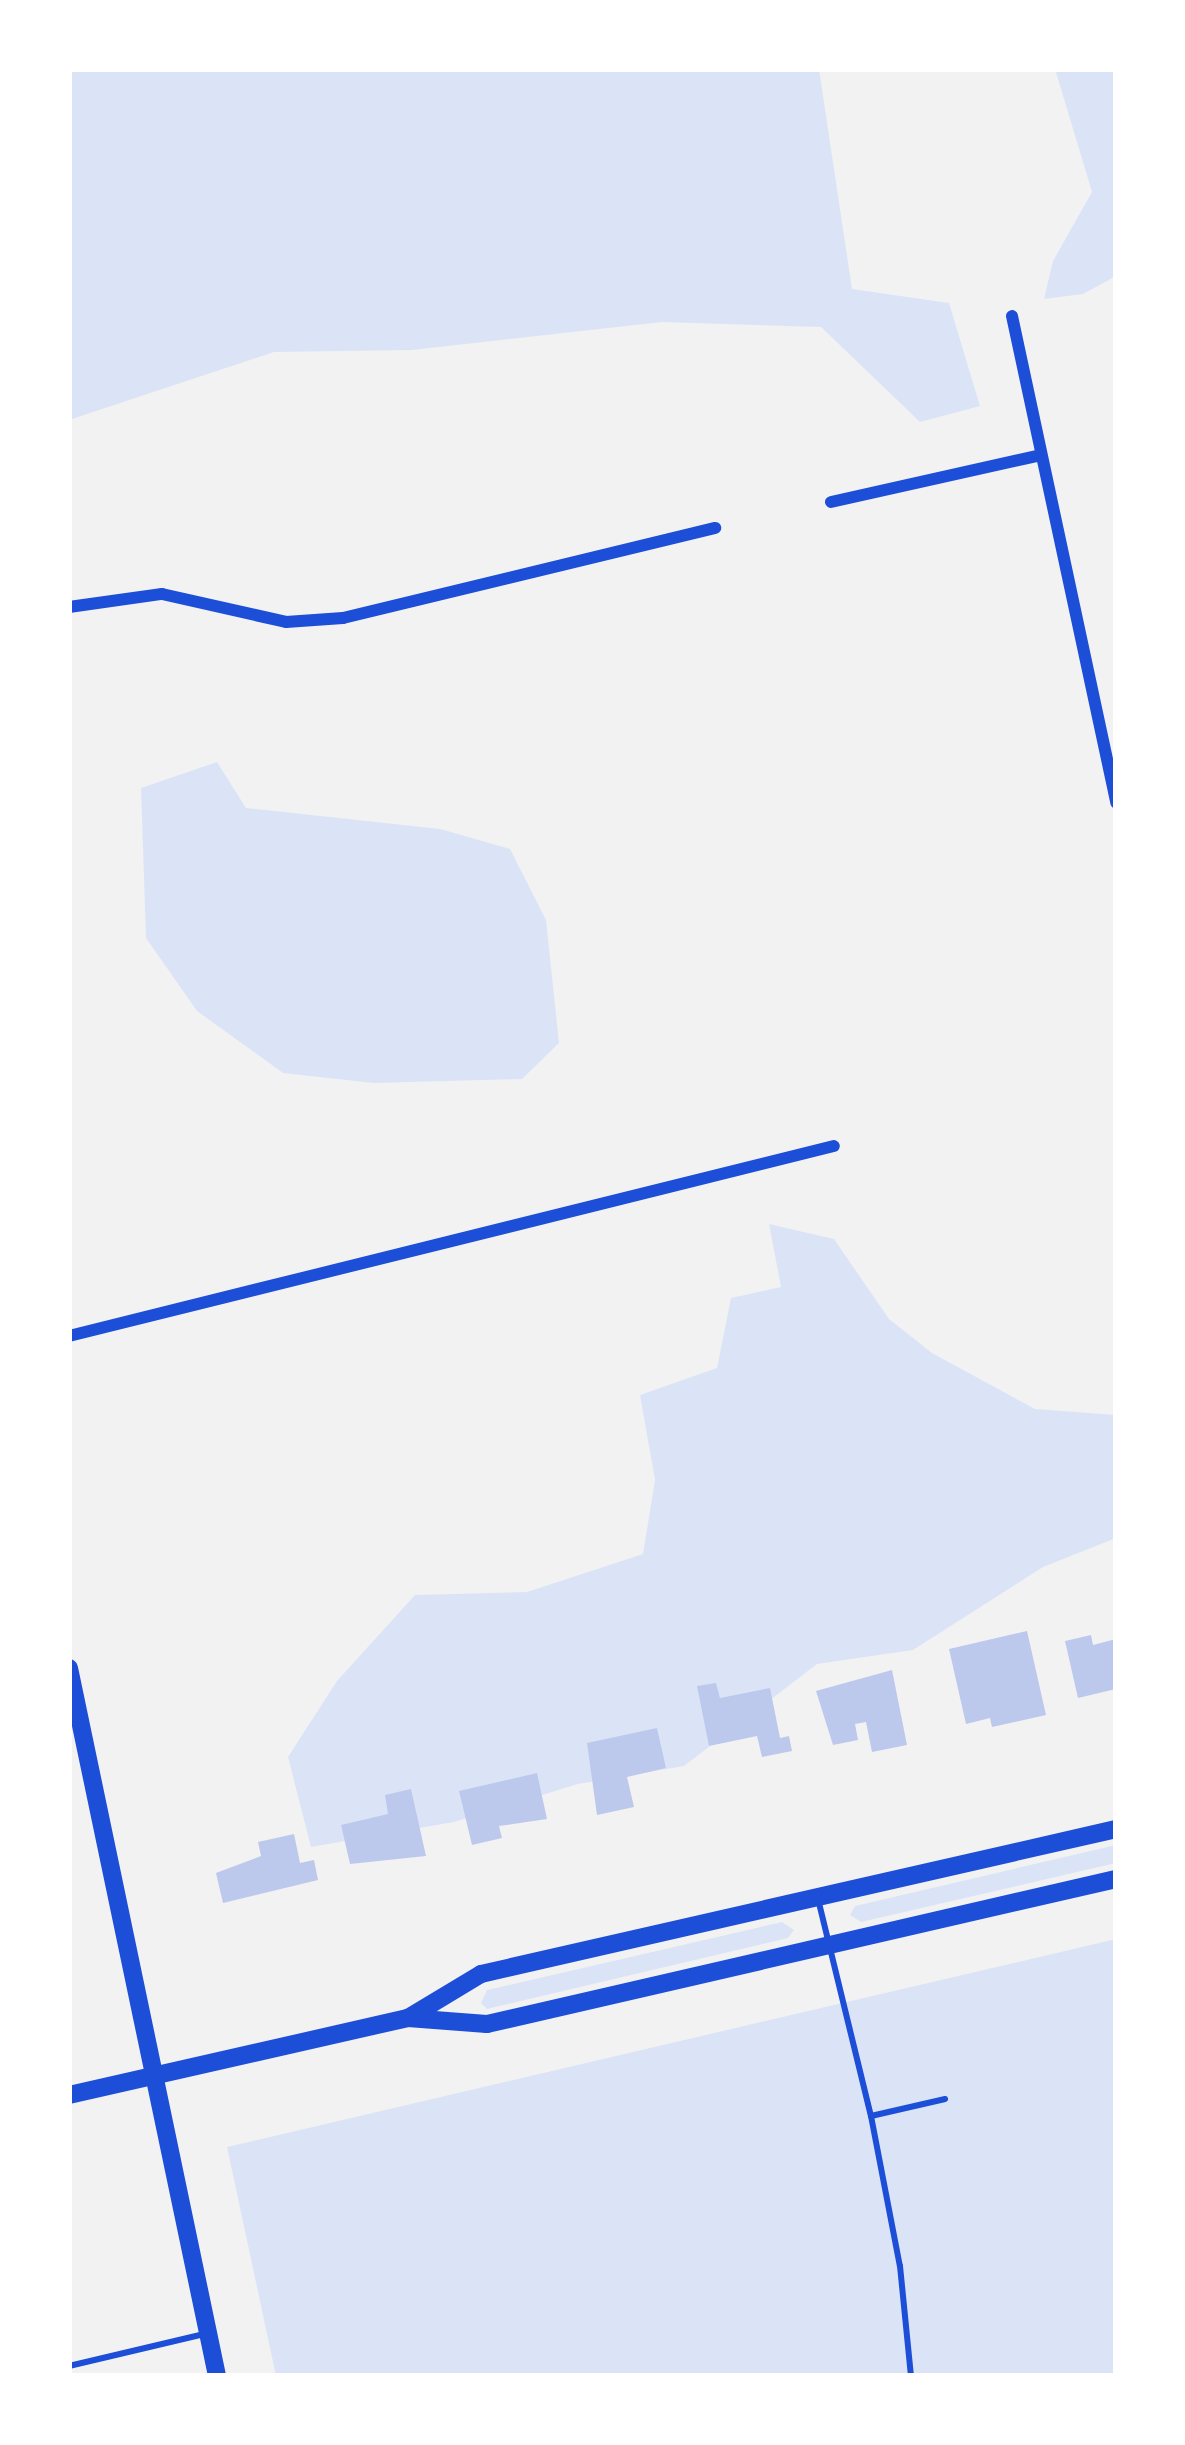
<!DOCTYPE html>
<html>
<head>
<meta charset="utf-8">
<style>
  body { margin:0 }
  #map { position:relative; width:1185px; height:2445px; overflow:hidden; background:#f2f2f2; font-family:Inter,sans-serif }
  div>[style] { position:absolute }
  .green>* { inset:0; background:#dbe4f7 }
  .building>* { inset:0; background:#bdc9ec }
  .service>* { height:6px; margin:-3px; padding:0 3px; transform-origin:3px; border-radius:3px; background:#1d4ed8 }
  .minor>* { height:12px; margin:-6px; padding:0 6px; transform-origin:6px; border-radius:6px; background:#1d4ed8 }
  .secondary>* { height:18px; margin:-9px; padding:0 9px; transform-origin:9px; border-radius:9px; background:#1d4ed8 }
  span { translate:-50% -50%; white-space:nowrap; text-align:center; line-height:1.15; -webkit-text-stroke:9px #fff; paint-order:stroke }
  .frame { position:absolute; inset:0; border:72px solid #fff; pointer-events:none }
</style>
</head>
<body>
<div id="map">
  <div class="green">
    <div style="clip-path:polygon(69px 69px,819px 69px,852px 289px,949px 303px,980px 406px,920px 422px,821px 327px,662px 322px,412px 350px,274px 352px,69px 420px)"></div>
    <div style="clip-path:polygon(1055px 69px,1116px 69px,1116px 276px,1083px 294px,1044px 299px,1053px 261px,1092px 192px)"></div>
    <div style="clip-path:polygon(217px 762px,246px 808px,440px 829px,510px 849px,546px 920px,559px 1043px,522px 1079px,374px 1083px,283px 1073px,197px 1011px,146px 938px,141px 788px)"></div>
    <div style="clip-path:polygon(769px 1224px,834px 1239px,889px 1319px,932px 1353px,1035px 1409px,1116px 1415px,1116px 1538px,1043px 1567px,913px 1650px,817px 1664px,684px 1766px,578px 1784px,454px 1822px,311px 1847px,288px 1757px,337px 1681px,415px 1595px,527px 1592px,643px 1554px,655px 1480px,640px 1395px,717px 1368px,731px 1298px,781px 1287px)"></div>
    <div style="clip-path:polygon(1116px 1845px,1116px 1863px,861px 1922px,850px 1915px,855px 1906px)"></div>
    <div style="clip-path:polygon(782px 1922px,794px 1930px,788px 1938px,487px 2009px,481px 2003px,487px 1990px)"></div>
    <div style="clip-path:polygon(1116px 1939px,1116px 2376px,276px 2376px,227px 2147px)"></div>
  </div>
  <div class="building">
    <div style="clip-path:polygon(1027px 1631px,1046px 1715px,992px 1727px,990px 1718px,966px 1724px,949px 1649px)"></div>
    <div style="clip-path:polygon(1091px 1635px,1093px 1645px,1116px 1639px,1116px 1689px,1078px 1698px,1065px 1641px)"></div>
    <div style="clip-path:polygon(892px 1670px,907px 1745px,872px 1752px,866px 1722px,855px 1724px,858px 1740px,833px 1745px,816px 1691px)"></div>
    <div style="clip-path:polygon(716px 1683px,720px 1698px,770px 1688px,780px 1738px,789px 1736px,792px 1751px,762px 1757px,757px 1736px,709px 1746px,697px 1686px)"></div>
    <div style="clip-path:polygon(657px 1728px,666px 1768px,627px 1777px,634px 1807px,597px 1815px,587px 1743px)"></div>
    <div style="clip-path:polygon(537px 1773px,547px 1819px,499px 1826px,502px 1838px,472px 1845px,459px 1791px)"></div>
    <div style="clip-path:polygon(411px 1789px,426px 1856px,350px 1864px,341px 1825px,388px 1814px,385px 1795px)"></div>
    <div style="clip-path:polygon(294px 1834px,300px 1863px,314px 1860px,318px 1880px,223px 1903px,216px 1873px,261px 1856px,258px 1842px)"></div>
  </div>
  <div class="service">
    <div style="left:819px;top:1903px;width:219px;rotate:76.3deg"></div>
    <div style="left:871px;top:2116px;width:153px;rotate:79.1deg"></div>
    <div style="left:900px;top:2266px;width:111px;rotate:84.3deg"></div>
    <div style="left:871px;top:2116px;width:76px;rotate:-12.9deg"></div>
    <div style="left:69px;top:2366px;width:139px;rotate:-13.3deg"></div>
  </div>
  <div class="minor">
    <div style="left:1012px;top:316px;width:498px;rotate:77.9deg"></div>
    <div style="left:831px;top:502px;width:215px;rotate:-12.6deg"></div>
    <div style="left:69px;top:607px;width:94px;rotate:-8deg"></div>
    <div style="left:162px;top:594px;width:127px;rotate:12.7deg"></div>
    <div style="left:286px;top:622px;width:57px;rotate:-4deg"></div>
    <div style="left:343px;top:618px;width:383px;rotate:-13.6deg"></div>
    <div style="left:69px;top:1336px;width:788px;rotate:-13.95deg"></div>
  </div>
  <div class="secondary">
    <div style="left:69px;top:1668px;width:723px;rotate:78.19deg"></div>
    <div style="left:408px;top:2018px;width:85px;rotate:-31.1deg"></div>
    <div style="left:481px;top:1974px;width:651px;rotate:-12.86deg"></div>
    <div style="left:69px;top:2095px;width:348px;rotate:-12.8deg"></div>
    <div style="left:408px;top:2018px;width:79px;rotate:4.3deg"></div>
    <div style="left:487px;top:2024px;width:645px;rotate:-12.98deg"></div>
  </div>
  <div class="frame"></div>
</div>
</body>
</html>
